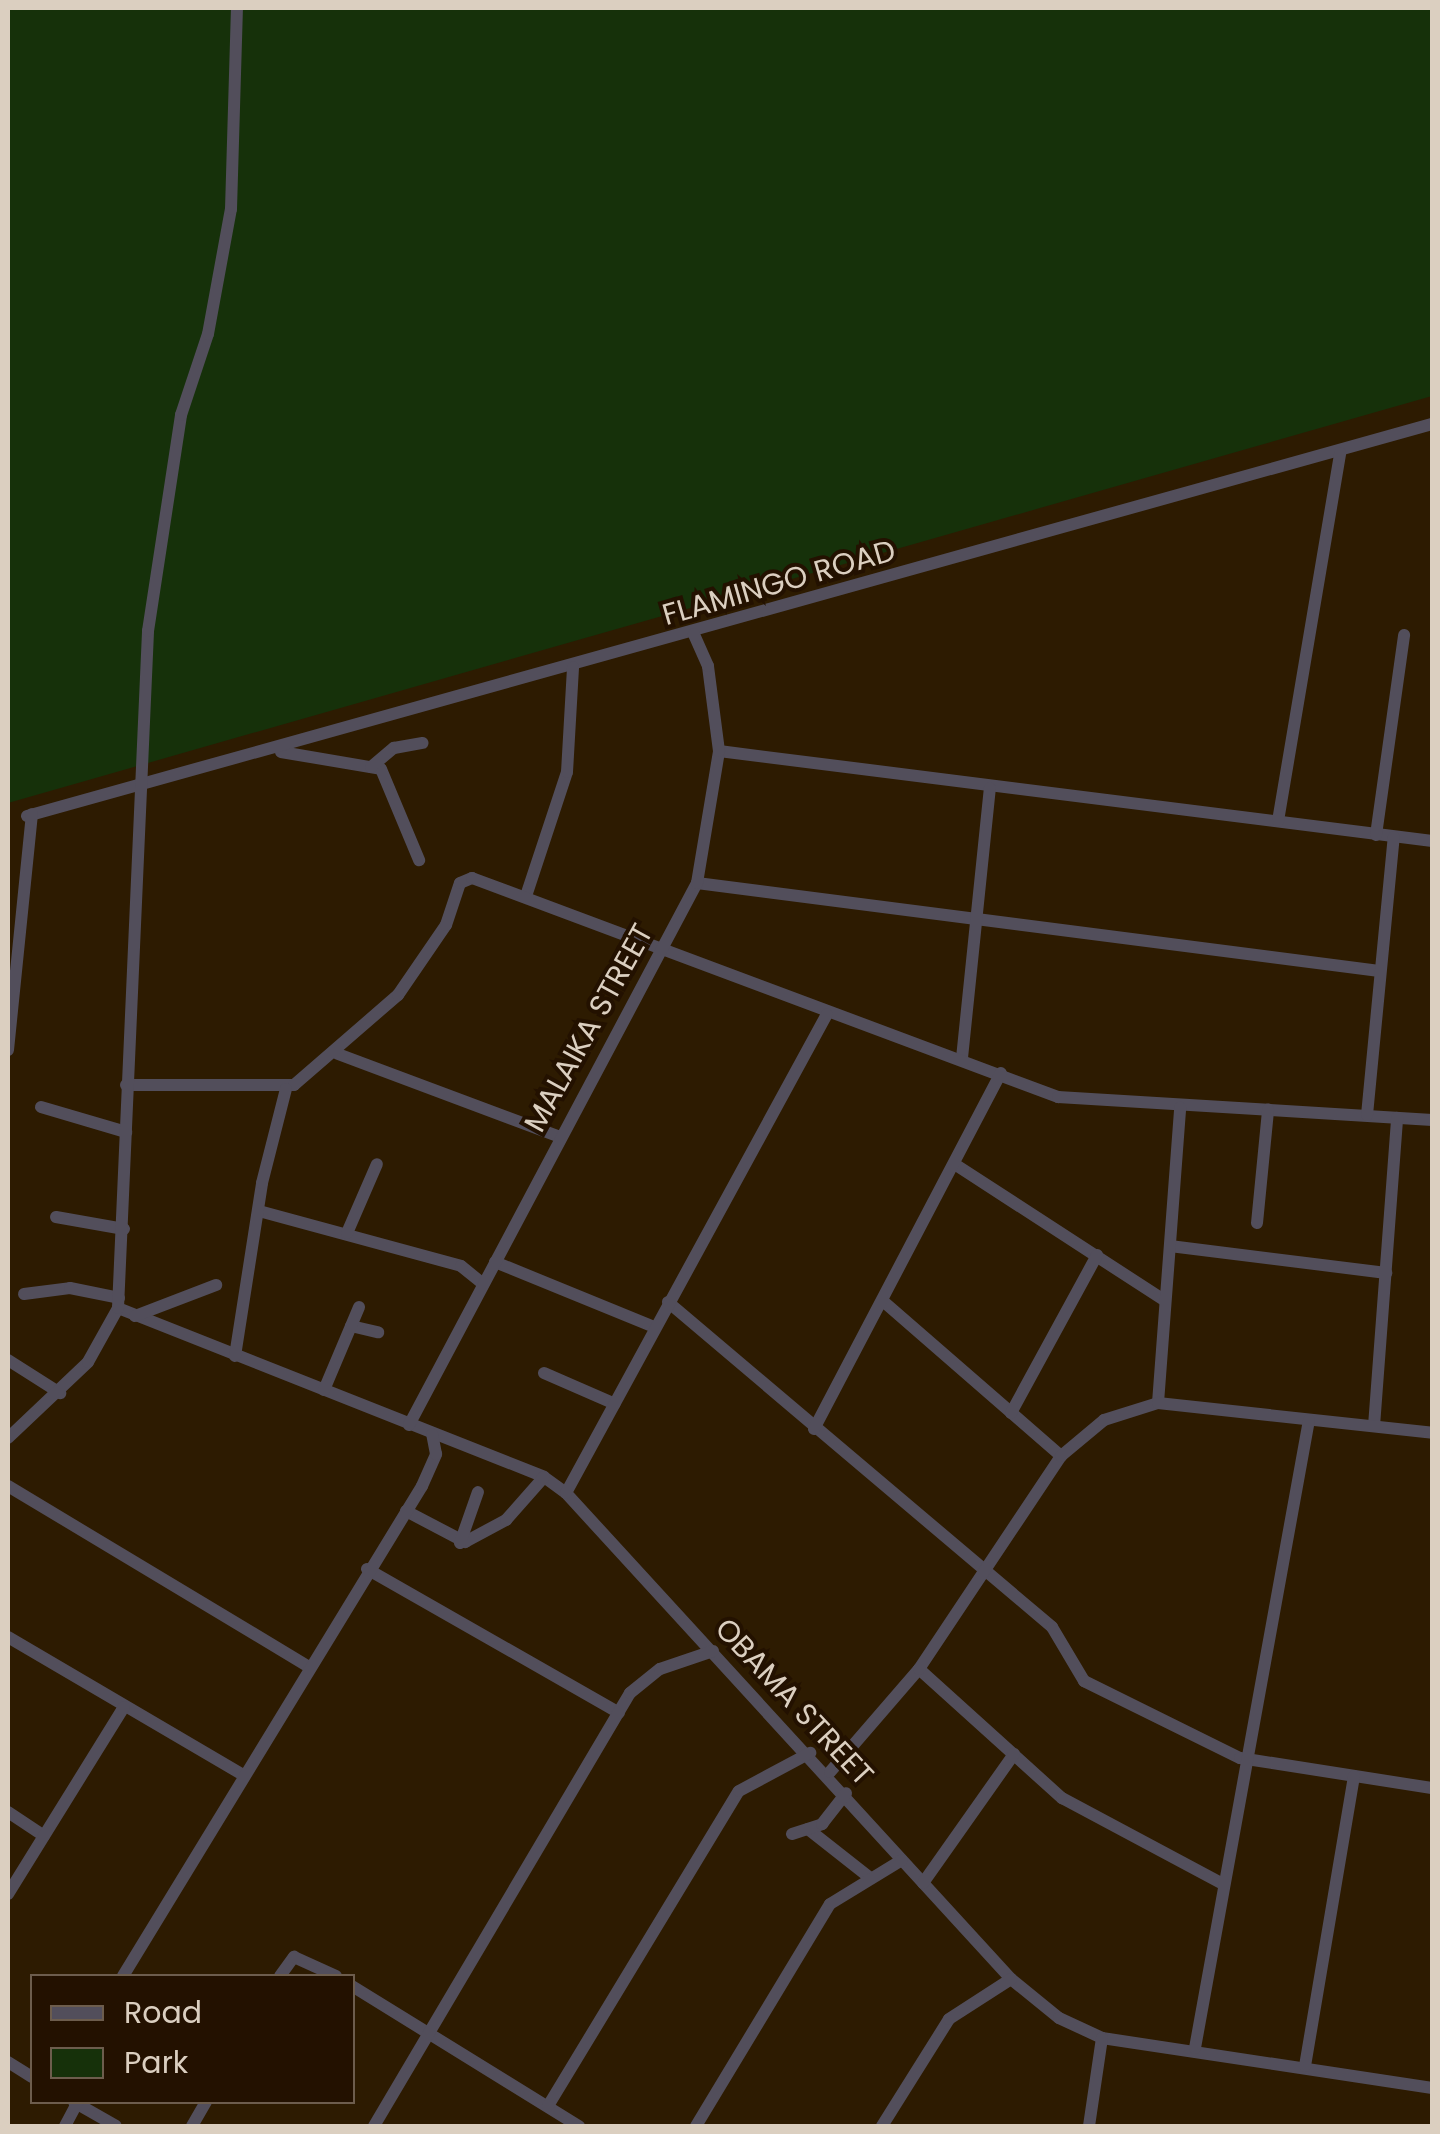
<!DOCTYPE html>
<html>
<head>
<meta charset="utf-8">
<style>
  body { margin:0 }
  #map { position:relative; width:1440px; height:2134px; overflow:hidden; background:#2d1b01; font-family:Poppins,sans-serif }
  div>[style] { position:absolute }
  .green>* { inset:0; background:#16310a }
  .street>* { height:12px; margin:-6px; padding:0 6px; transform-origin:6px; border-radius:6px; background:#524e5b }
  span { translate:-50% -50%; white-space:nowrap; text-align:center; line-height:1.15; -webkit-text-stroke:8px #231100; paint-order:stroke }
  .street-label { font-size:30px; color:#dbcfc0 }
  .frame { position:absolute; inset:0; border:10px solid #dbcfc0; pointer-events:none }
  .legend { position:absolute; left:30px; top:1974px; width:325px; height:130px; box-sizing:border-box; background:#231100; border:2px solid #6d5d4d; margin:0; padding:12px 18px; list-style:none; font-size:30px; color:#dbcfc0 }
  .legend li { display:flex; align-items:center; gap:20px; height:50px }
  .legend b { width:50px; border:2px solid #6d5d4d }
</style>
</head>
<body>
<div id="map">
  <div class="green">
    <div style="clip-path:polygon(8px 8px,1432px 8px,1432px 396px,8px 803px)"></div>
  </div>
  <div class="street">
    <div style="left:719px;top:751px;width:719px;rotate:7.19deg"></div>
    <div style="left:281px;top:752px;width:101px;rotate:9.6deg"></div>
    <div style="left:381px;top:769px;width:99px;rotate:67.3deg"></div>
    <div style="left:371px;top:767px;width:30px;rotate:-40deg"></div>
    <div style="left:394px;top:748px;width:29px;rotate:-10deg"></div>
    <div style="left:27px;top:816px;width:1459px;rotate:-15.59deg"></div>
    <div style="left:1278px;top:821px;width:373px;rotate:-80.4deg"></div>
    <div style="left:1376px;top:835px;width:202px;rotate:-82deg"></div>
    <div style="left:697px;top:883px;width:688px;rotate:7.35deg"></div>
    <div style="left:527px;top:893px;width:127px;rotate:-71.7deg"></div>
    <div style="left:567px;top:772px;width:105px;rotate:-86.7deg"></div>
    <div style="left:8px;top:1050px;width:237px;rotate:-84.2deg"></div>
    <div style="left:338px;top:1054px;width:234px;rotate:20.5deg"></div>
    <div style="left:962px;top:1058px;width:271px;rotate:-84.1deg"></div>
    <div style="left:126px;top:1085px;width:168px"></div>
    <div style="left:294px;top:1085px;width:138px;rotate:-40.9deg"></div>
    <div style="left:398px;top:995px;width:85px;rotate:-55.6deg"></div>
    <div style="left:446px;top:925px;width:44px;rotate:-71.6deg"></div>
    <div style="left:460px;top:883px;width:13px;rotate:-23deg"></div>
    <div style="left:472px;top:878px;width:626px;rotate:20.49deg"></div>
    <div style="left:1058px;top:1097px;width:375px;rotate:3.5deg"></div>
    <div style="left:41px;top:1107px;width:89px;rotate:16.4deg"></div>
    <div style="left:1367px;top:1115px;width:279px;rotate:-84.5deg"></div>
    <div style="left:956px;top:1165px;width:248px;rotate:33deg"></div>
    <div style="left:259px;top:1211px;width:209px;rotate:15.2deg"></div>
    <div style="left:461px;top:1266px;width:28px;rotate:39deg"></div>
    <div style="left:56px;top:1217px;width:69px;rotate:10deg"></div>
    <div style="left:1257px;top:1223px;width:114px;rotate:-84.4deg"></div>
    <div style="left:347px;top:1233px;width:75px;rotate:-66.5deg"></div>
    <div style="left:1170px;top:1246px;width:218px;rotate:7.1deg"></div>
    <div style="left:495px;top:1262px;width:172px;rotate:22.2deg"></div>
    <div style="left:24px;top:1294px;width:46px;rotate:-7.4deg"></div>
    <div style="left:70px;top:1288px;width:50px;rotate:11.5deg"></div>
    <div style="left:668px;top:1302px;width:503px;rotate:40.24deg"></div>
    <div style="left:1052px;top:1627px;width:63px;rotate:59.3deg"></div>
    <div style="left:1084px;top:1681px;width:174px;rotate:26.3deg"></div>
    <div style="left:1240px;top:1758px;width:194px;rotate:8.9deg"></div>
    <div style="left:884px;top:1302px;width:235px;rotate:41deg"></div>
    <div style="left:118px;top:1308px;width:458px;rotate:21.6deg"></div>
    <div style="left:544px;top:1477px;width:27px;rotate:36deg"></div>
    <div style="left:566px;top:1493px;width:659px;rotate:47.52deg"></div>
    <div style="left:1011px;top:1979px;width:62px;rotate:39.1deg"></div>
    <div style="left:1059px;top:2018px;width:47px;rotate:24.9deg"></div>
    <div style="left:1102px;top:2038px;width:334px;rotate:8.6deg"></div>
    <div style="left:135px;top:1316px;width:87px;rotate:-20.9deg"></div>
    <div style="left:351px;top:1326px;width:28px;rotate:13deg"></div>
    <div style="left:235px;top:1356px;width:175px;rotate:-81.1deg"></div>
    <div style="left:262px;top:1183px;width:97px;rotate:-75.7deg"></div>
    <div style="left:8px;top:1360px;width:62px;rotate:32.4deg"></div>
    <div style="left:544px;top:1373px;width:77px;rotate:23.6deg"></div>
    <div style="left:324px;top:1390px;width:90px;rotate:-67.1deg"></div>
    <div style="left:1158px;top:1403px;width:296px;rotate:-85.7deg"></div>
    <div style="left:1011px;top:1413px;width:180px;rotate:-61.4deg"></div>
    <div style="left:409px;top:1425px;width:614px;rotate:-62.02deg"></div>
    <div style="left:697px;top:883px;width:134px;rotate:-80.5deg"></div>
    <div style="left:719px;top:751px;width:86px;rotate:-97.4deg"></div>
    <div style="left:708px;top:666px;width:35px;rotate:-114deg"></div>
    <div style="left:1374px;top:1426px;width:309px;rotate:-85.7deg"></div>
    <div style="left:814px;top:1429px;width:402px;rotate:-62.3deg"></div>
    <div style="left:8px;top:1438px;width:110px;rotate:-43.5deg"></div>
    <div style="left:88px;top:1362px;width:62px;rotate:-60.9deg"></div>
    <div style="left:118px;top:1308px;width:678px;rotate:-87.46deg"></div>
    <div style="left:148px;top:631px;width:219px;rotate:-81.3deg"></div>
    <div style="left:181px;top:415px;width:85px;rotate:-71.6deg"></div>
    <div style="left:208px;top:334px;width:127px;rotate:-79.6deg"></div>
    <div style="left:231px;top:209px;width:201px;rotate:-88.3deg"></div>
    <div style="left:8px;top:1486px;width:351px;rotate:31deg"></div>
    <div style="left:566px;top:1493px;width:545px;rotate:-61.41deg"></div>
    <div style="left:406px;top:1511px;width:67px;rotate:27.7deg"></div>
    <div style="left:465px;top:1542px;width:47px;rotate:-28.2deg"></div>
    <div style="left:506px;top:1520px;width:57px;rotate:-48.5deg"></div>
    <div style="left:460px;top:1543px;width:54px;rotate:-70.6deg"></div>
    <div style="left:367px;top:1569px;width:290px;rotate:29.7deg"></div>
    <div style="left:8px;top:1637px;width:273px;rotate:30.4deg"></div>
    <div style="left:919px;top:1669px;width:193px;rotate:42.1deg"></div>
    <div style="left:1062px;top:1798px;width:183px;rotate:28.1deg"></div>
    <div style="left:830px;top:1772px;width:136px;rotate:-49.2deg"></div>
    <div style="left:919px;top:1669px;width:256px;rotate:-56.3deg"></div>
    <div style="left:1061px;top:1456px;width:56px;rotate:-39.9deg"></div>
    <div style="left:1104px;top:1420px;width:57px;rotate:-17.5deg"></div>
    <div style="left:1158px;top:1403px;width:276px;rotate:6.2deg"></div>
    <div style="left:8px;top:1812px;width:43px;rotate:33.7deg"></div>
    <div style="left:808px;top:1829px;width:78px;rotate:38.2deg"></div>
    <div style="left:792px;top:1834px;width:32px;rotate:-18deg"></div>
    <div style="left:822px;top:1824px;width:39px;rotate:-52deg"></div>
    <div style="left:923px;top:1883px;width:158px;rotate:-54.8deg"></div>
    <div style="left:8px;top:1894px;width:220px;rotate:-58.2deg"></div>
    <div style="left:123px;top:1976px;width:574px;rotate:-58.61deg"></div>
    <div style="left:422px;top:1486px;width:35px;rotate:-66deg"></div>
    <div style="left:436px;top:1454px;width:20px;rotate:-101deg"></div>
    <div style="left:280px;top:1976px;width:24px;rotate:-54deg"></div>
    <div style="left:294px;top:1957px;width:46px;rotate:24.3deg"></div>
    <div style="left:352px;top:1986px;width:267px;rotate:31.7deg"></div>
    <div style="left:1195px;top:2048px;width:638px;rotate:-79.71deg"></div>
    <div style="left:8px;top:2062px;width:28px;rotate:32deg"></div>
    <div style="left:1305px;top:2066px;width:294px;rotate:-80.4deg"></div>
    <div style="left:74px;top:2102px;width:48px;rotate:29.7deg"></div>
    <div style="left:548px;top:2106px;width:368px;rotate:-58.8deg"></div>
    <div style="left:739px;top:1791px;width:81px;rotate:-28.2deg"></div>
    <div style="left:65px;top:2126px;width:26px;rotate:-62deg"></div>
    <div style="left:192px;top:2126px;width:28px;rotate:-60deg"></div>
    <div style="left:374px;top:2126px;width:503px;rotate:-59.41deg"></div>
    <div style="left:630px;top:1693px;width:38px;rotate:-39deg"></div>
    <div style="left:660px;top:1669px;width:56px;rotate:-18.8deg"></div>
    <div style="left:696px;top:2126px;width:259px;rotate:-58.9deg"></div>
    <div style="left:830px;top:1904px;width:84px;rotate:-31.4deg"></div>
    <div style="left:882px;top:2126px;width:126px;rotate:-57.9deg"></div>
    <div style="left:949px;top:2019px;width:74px;rotate:-32.8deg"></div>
    <div style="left:1089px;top:2126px;width:89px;rotate:-81.6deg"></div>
  </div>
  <div class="street-label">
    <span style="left:779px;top:583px;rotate:-16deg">FLAMINGO ROAD</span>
    <span style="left:589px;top:1028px;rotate:-61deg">MALAIKA STREET</span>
    <span style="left:794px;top:1702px;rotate:47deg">OBAMA STREET</span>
  </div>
  <div class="frame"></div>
  <ul class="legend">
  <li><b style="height:12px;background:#524e5b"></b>Road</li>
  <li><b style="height:28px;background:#16310a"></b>Park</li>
  </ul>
</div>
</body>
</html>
